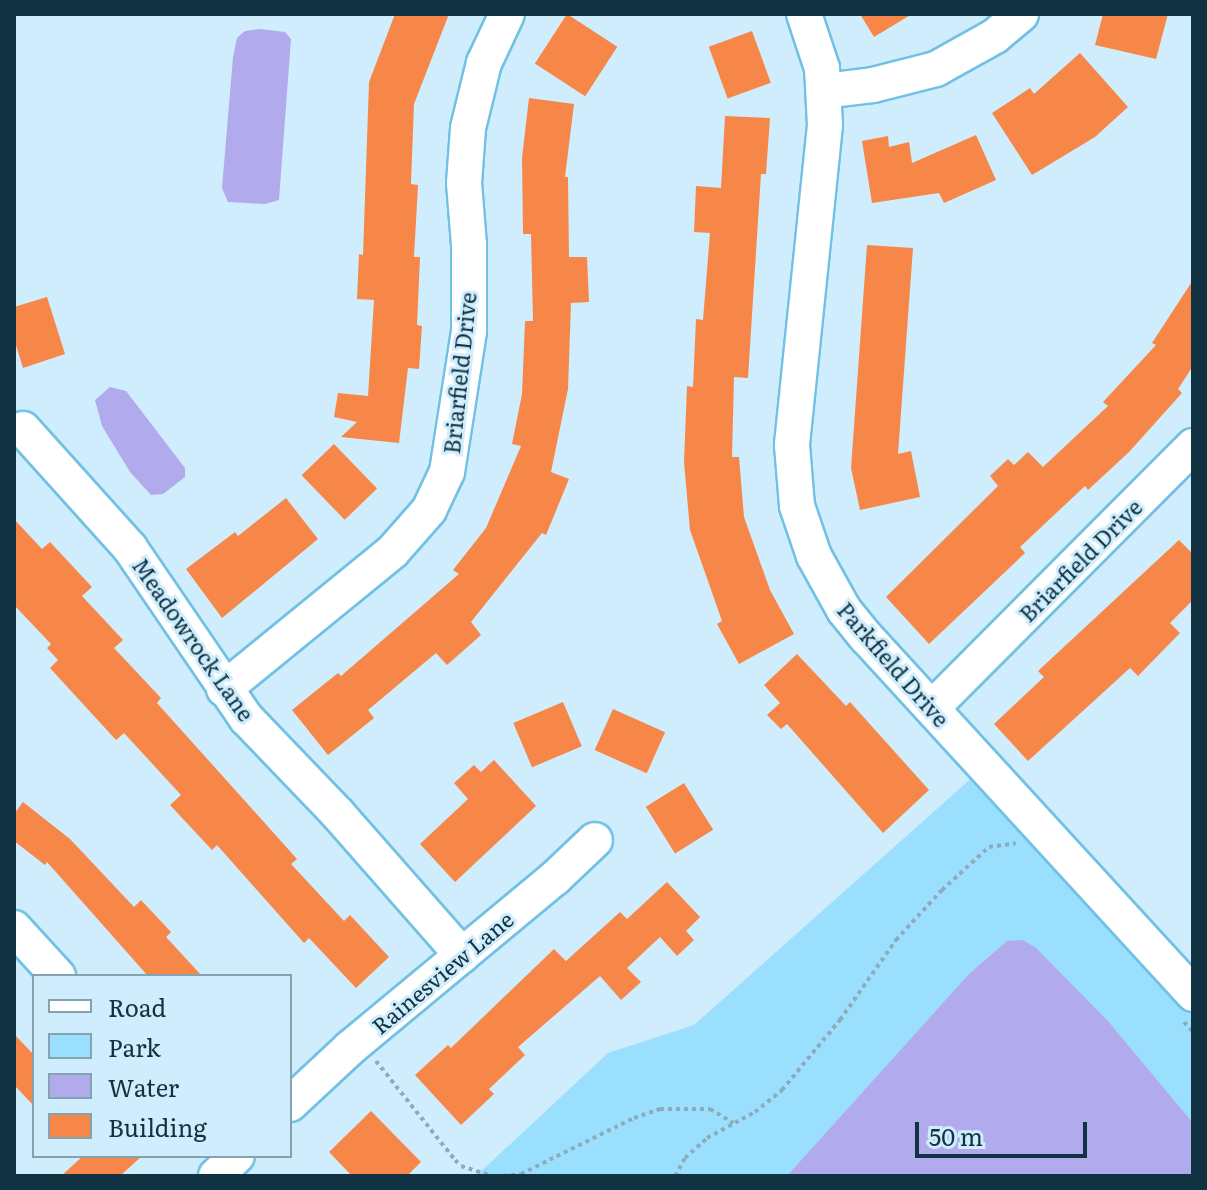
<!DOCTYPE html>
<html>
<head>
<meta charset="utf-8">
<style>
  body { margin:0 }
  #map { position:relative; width:1207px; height:1190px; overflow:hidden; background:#cfedfc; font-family:Literata,serif }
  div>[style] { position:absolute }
  .green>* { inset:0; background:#9bdffe }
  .water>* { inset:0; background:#b1abed }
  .building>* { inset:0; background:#f78748; transform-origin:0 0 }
  .path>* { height:4px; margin-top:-2px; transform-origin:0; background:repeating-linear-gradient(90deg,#8dacbb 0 4px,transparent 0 8px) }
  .roads { filter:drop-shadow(2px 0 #71c1e4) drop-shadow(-2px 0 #71c1e4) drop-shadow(0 2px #71c1e4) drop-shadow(0 -2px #71c1e4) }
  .minor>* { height:34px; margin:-17px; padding:0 17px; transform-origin:17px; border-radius:17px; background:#fff }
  span { translate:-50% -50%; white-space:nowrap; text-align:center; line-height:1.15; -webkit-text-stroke:6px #cfedfc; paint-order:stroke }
  .street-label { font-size:22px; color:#113341 }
  .frame { position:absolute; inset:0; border:16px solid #113341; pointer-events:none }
  .legend { position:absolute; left:32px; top:974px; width:260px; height:184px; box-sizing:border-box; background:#cfedfc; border:2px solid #83a3b1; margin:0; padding:10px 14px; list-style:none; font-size:24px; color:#113341 }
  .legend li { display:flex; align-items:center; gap:16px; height:40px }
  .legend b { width:40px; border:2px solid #83a3b1 }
  .scale { position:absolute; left:915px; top:1122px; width:172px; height:36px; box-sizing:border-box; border:4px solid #113341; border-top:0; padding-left:10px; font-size:24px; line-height:28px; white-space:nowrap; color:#113341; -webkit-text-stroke:6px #cfedfc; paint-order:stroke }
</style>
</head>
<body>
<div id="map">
  <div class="green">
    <div style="clip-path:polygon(975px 775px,1193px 1016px,1193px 1176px,476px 1176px,608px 1053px,694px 1025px)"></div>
  </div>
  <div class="water">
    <div style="clip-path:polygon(260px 29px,285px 32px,291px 39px,279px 200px,265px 204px,228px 202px,222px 188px,233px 57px,237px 38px,245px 31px)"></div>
    <div style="clip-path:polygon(110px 387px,126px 391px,185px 468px,185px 477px,163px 494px,151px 495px,130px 472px,102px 426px,95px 400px)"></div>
    <div style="clip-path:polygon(1023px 940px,1036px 948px,1107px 1020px,1193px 1123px,1193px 1170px,1190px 1176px,787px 1176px,969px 974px,1007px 941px)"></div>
  </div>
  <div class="building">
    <div style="clip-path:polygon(395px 14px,449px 14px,414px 104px,411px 184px,418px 185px,414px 257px,420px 257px,417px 325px,422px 326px,419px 369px,408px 368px,399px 443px,341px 437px,357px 422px,334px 417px,338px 393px,368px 396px,374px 300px,357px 299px,359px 254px,363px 255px,369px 82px)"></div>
    <div style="left:567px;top:14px;width:60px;height:59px;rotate:33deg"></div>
    <div style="clip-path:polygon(860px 14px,912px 14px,874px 37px)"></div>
    <div style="clip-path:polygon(1103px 14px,1168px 14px,1156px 59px,1095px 45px)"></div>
    <div style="left:752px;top:31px;width:55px;height:46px;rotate:70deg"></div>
    <div style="clip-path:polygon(1080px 53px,1128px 107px,1095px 137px,1032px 175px,992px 113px,1030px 88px,1034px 94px)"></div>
    <div style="clip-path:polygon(529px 98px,574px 104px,565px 177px,568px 177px,569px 257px,587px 257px,589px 302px,571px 303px,568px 389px,551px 472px,569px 479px,546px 535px,542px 533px,471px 622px,481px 635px,447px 665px,436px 653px,368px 710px,374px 718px,328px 755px,292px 710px,338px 673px,341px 676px,459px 574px,453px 570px,486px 528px,521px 446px,512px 444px,522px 394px,525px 321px,533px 321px,531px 234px,523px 234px,522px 158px)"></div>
    <div style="clip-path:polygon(725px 116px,770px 118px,766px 174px,761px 174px,748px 378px,734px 377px,732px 457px,739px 457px,744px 517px,770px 590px,794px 634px,739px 664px,717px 624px,722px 621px,690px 530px,684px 462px,687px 386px,693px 387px,696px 319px,703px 320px,710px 233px,694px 232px,696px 186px,721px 188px)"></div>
    <div style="clip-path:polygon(976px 135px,996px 180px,944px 203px,939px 193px,872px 203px,862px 141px,888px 136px,889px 147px,909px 142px,912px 163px)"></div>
    <div style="clip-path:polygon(867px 245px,913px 248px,898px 454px,911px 451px,920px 497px,860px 510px,851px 468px)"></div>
    <div style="clip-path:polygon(1193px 280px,1193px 366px,1178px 389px,1182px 393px,1129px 452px,1088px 490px,1085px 486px,1020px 547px,1025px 553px,929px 644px,886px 597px,998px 486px,990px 476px,1008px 459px,1014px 465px,1028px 452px,1043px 467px,1108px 406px,1103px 402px,1156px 345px,1152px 343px)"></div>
    <div style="clip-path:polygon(47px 297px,65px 354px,23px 368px,14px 339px,14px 307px)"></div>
    <div style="left:334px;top:444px;width:62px;height:45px;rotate:46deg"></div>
    <div style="clip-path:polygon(286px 498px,318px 539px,222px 618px,186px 569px,235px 532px,238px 536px)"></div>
    <div style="clip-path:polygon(14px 519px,42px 549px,50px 542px,92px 587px,82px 596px,123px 640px,114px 648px,161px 698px,157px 703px,297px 859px,291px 864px,344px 921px,350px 915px,389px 957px,356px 988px,309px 938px,304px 943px,217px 845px,212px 850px,170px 805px,181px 795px,124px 733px,116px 740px,50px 668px,58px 660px,47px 648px,51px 644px,14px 605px)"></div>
    <div style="clip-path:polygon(1179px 540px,1193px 554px,1193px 600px,1170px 623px,1180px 633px,1138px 676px,1130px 668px,1028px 761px,994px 724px,1044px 677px,1038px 671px)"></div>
    <div style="clip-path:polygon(797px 654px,846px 706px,850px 702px,929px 790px,883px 833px,787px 724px,781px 729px,767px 715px,780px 703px,764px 685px)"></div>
    <div style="left:563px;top:702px;width:48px;height:54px;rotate:67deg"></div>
    <div style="left:613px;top:709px;width:57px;height:45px;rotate:24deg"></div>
    <div style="clip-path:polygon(494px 760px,536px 806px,455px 882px,420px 844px,468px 799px,454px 783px,474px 765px,481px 772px)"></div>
    <div style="left:684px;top:783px;width:55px;height:45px;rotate:58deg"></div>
    <div style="clip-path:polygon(23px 802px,70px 839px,134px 907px,141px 900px,171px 932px,166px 937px,202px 976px,148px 976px,47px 862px,45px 865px,14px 841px,14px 814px)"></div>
    <div style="clip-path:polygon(667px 882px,700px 917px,686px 931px,694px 940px,677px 956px,660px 937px,627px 968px,641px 982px,621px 1000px,600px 976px,518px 1047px,525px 1055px,489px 1089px,494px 1094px,461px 1125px,415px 1075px,448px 1045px,451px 1048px,554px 949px,566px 961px,620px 912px,627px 919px)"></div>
    <div style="clip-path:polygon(14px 1034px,34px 1055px,34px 1106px,14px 1085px)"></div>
    <div style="clip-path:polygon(371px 1111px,421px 1162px,407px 1176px,352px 1176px,329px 1152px)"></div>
    <div style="clip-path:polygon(83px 1156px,142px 1156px,120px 1176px,61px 1176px)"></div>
  </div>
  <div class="path">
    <div style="left:1184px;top:1022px;width:13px;rotate:48deg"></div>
    <div style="left:376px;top:1061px;width:127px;rotate:51.4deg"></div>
    <div style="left:455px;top:1160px;width:8px;rotate:45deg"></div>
    <div style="left:461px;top:1166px;width:33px;rotate:18deg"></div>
    <div style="left:503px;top:1176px;width:18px;rotate:-6deg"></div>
    <div style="left:521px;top:1174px;width:126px;rotate:-26.4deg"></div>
    <div style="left:634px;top:1118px;width:28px;rotate:-19deg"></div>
    <div style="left:660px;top:1109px;width:50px"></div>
    <div style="left:710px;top:1109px;width:27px;rotate:31deg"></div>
    <div style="left:675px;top:1176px;width:21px;rotate:-61deg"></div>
    <div style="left:685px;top:1158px;width:30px;rotate:-42deg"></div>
    <div style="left:707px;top:1138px;width:55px;rotate:-28.4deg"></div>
    <div style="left:755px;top:1112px;width:35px;rotate:-39deg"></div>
    <div style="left:782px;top:1090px;width:91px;rotate:-50.4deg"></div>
    <div style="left:840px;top:1020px;width:98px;rotate:-55deg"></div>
    <div style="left:896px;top:940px;width:68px;rotate:-47.4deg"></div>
    <div style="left:942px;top:890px;width:64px;rotate:-42.5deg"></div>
    <div style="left:989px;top:847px;width:27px;rotate:-8deg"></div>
  </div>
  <div class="roads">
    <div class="minor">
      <div style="left:804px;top:14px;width:57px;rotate:71.6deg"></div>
      <div style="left:822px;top:68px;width:57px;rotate:87deg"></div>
      <div style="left:825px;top:125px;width:322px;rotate:95.9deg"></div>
      <div style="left:792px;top:445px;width:61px;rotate:85.3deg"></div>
      <div style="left:797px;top:506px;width:53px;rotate:71.2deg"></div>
      <div style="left:814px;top:556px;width:62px;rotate:60.9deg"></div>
      <div style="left:844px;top:610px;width:36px;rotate:51deg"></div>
      <div style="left:867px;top:638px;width:483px;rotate:47.5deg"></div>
      <div style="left:824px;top:91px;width:49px;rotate:-7deg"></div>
      <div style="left:873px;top:85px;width:65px;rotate:-14.3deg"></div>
      <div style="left:936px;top:69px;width:68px;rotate:-29.2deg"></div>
      <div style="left:995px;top:36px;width:34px;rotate:-40deg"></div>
      <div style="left:23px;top:429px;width:160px;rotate:48deg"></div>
      <div style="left:130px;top:548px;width:206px;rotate:55.7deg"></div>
      <div style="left:246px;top:718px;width:133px;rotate:46.2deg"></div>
      <div style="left:338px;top:814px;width:188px;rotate:48.7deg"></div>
      <div style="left:224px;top:689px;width:218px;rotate:-39.2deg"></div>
      <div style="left:393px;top:551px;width:55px;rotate:-48.7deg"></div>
      <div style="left:429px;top:510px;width:42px;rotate:-64.7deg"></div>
      <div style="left:447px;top:472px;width:143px;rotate:-81.1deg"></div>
      <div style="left:469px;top:331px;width:86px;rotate:-90deg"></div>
      <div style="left:469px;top:245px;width:62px;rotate:-94.6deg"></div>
      <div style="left:464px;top:183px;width:55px;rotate:-85.8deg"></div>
      <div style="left:468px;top:128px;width:67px;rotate:-76.2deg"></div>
      <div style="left:484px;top:63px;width:54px;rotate:-64.9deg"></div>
      <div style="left:932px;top:708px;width:370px;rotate:-45.1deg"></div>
      <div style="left:14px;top:928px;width:65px;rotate:47.5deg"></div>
      <div style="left:290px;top:1104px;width:82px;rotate:-43deg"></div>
      <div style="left:350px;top:1048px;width:266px;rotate:-39.7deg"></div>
      <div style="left:555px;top:878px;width:55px;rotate:-43.5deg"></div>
      <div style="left:216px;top:1176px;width:29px;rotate:-44deg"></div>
    </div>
  </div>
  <div class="street-label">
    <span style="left:459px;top:373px;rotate:-84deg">Briarfield Drive</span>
    <span style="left:1080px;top:560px;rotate:-45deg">Briarfield Drive</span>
    <span style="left:194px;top:639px;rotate:55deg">Meadowrock Lane</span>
    <span style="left:894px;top:664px;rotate:49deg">Parkfield Drive</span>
    <span style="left:442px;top:972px;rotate:-40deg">Rainesview Lane</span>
  </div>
  <div class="frame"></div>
  <ul class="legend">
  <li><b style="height:10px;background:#fff"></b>Road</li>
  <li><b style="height:22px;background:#9bdffe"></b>Park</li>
  <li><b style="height:22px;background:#b1abed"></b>Water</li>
  <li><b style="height:22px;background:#f78748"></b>Building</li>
  </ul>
  <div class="scale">50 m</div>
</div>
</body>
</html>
